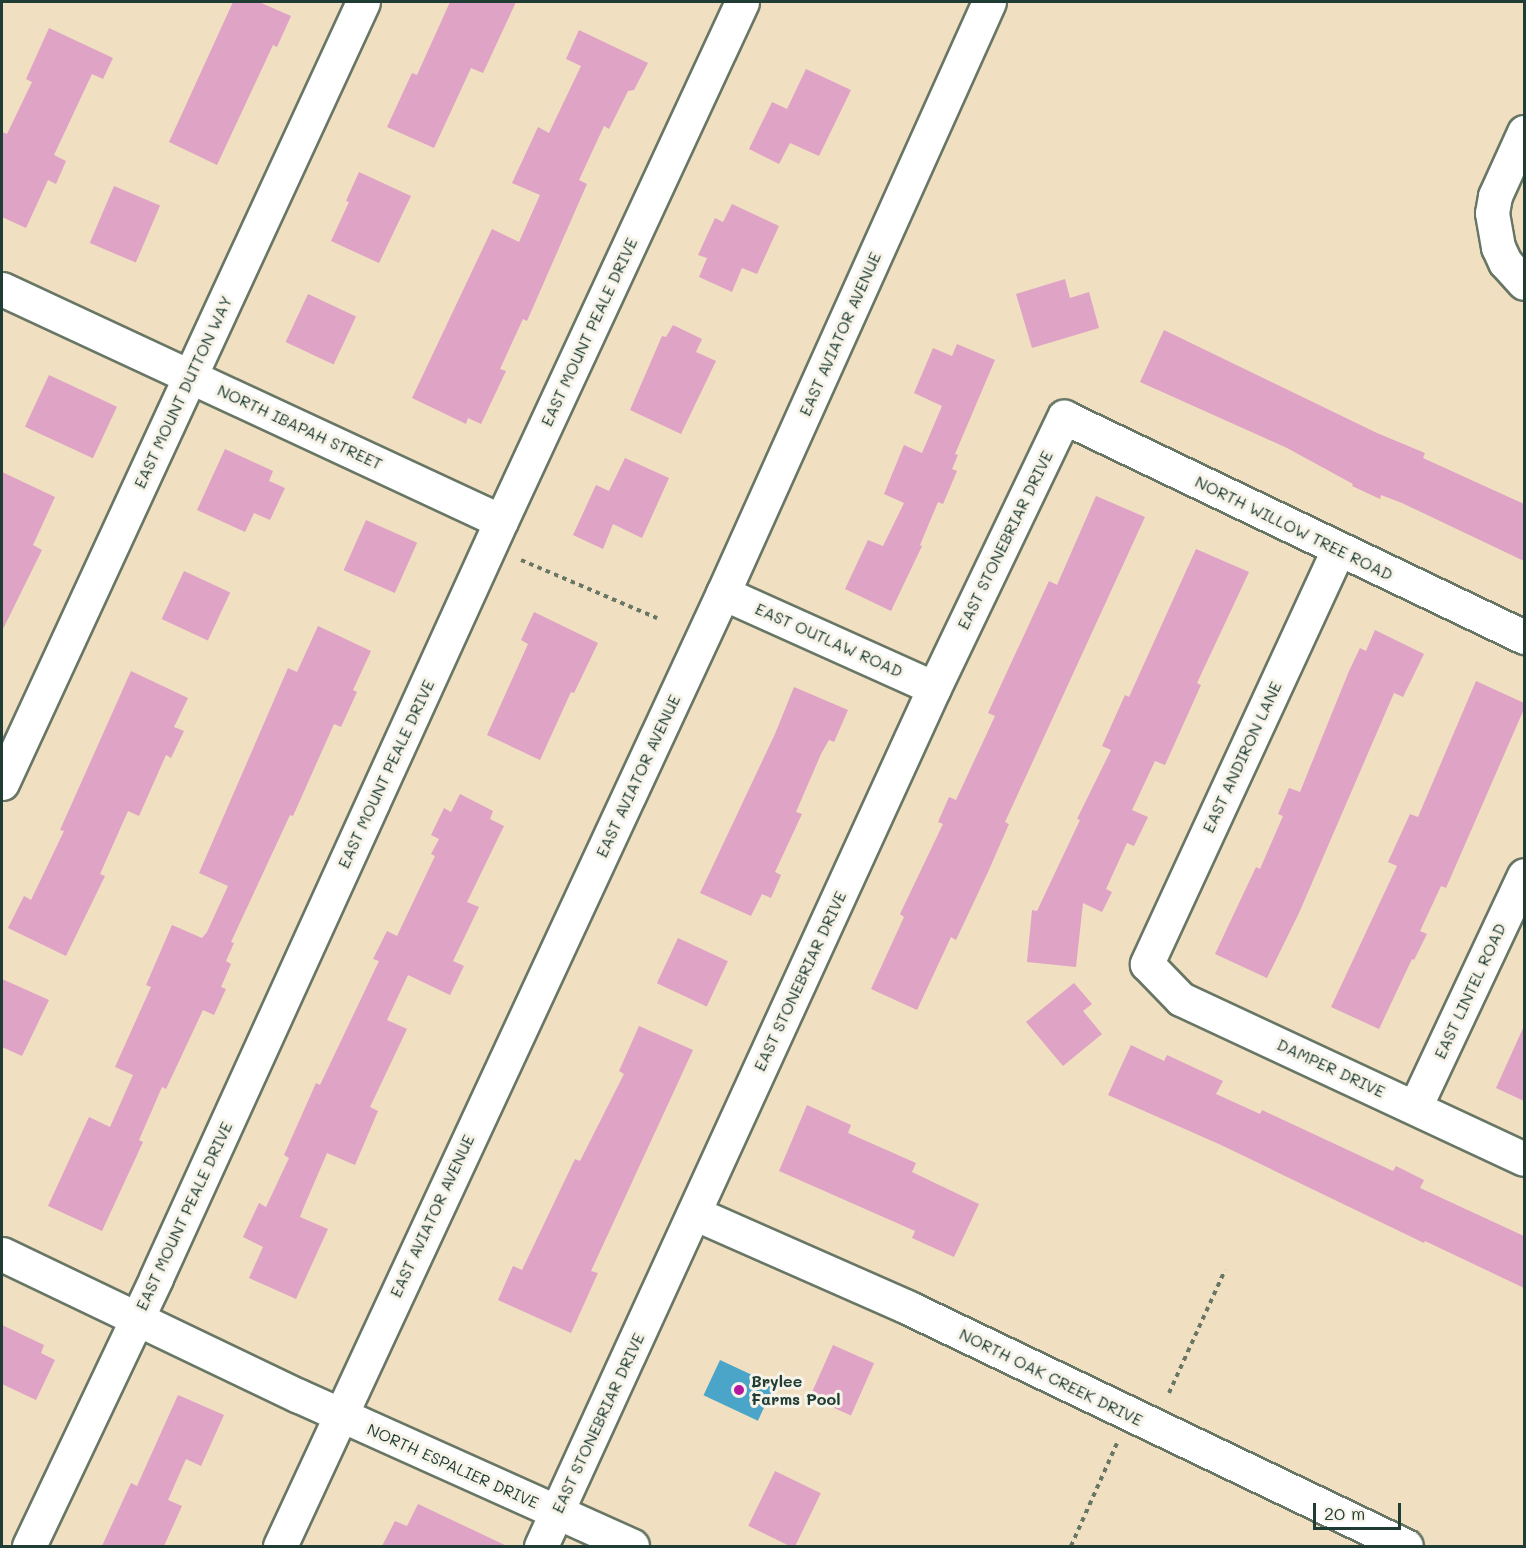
<!DOCTYPE html>
<html>
<head>
<meta charset="utf-8">
<style>
  body { margin:0 }
  #map { position:relative; width:1526px; height:1548px; overflow:hidden; background:#f0dfc0; font-family:Mali,sans-serif }
  div>[style] { position:absolute }
  .water>* { inset:0; background:#4ba5c9; transform-origin:0 0 }
  .building>* { inset:0; background:#dfa3c6; transform-origin:0 0 }
  .path>* { height:4px; margin-top:-2px; transform-origin:0; background:repeating-linear-gradient(90deg,#687665 0 4.5px,transparent 0 9px) }
  .roads { filter:drop-shadow(2px 0 #687665) drop-shadow(-2px 0 #687665) drop-shadow(0 2px #687665) drop-shadow(0 -2px #687665) }
  .minor>* { height:33px; margin:-16.5px; padding:0 16.5px; transform-origin:16.5px; border-radius:16.5px; background:#fff }
  .dots>* { width:16px; height:16px; translate:-50% -50%; box-sizing:border-box; border:3px solid #f7f3e8; border-radius:50% }
  span { translate:-50% -50%; white-space:nowrap; text-align:center; line-height:1.15; -webkit-text-stroke:6px #f7f3e8; paint-order:stroke }
  .street-label { font-size:16px; color:#1f3d34 }
  .poi-label { font-size:16px; color:#1f3d34; font-weight:700 }
  .left { translate:0 -50%; text-align:left }
  .frame { position:absolute; inset:0; border:3px solid #1f3d34; pointer-events:none }
  .scale { position:absolute; left:1313px; top:1503px; width:88px; height:27px; box-sizing:border-box; border:3px solid #1f3d34; border-top:0; padding-left:8px; font-size:18px; line-height:21px; white-space:nowrap; color:#1f3d34; -webkit-text-stroke:4px #f7f3e8; paint-order:stroke }
</style>
</head>
<body>
<div id="map">
  <div class="water">
    <div style="left:720px;top:1360px;width:60px;height:39px;rotate:25deg"></div>
  </div>
  <div class="building">
    <div style="clip-path:polygon(233px 2px,259px 2px,291px 16px,277px 47px,273px 45px,217px 165px,169px 142px)"></div>
    <div style="clip-path:polygon(450px 2px,516px 2px,483px 73px,471px 68px,434px 148px,387px 127px,412px 73px,417px 75px)"></div>
    <div style="clip-path:polygon(49px 28px,113px 58px,103px 79px,92px 74px,54px 155px,66px 161px,56px 184px,48px 180px,26px 228px,2px 217px,2px 132px,7px 134px,32px 82px,26px 79px)"></div>
    <div style="clip-path:polygon(579px 30px,648px 63px,634px 90px,628px 91px,609px 129px,604px 126px,579px 180px,587px 184px,527px 321px,523px 319px,500px 369px,506px 371px,481px 424px,468px 418px,466px 424px,412px 398px,492px 229px,519px 242px,540px 195px,512px 183px,538px 127px,549px 133px,581px 66px,566px 59px)"></div>
    <div style="clip-path:polygon(806px 69px,851px 90px,819px 156px,790px 143px,779px 164px,749px 149px,772px 102px,787px 109px)"></div>
    <div style="clip-path:polygon(359px 172px,411px 196px,379px 263px,331px 241px,349px 202px,346px 201px)"></div>
    <div style="left:114px;top:186px;width:50px;height:62px;rotate:23deg"></div>
    <div style="clip-path:polygon(732px 204px,779px 226px,757px 274px,742px 268px,732px 292px,699px 277px,707px 258px,698px 255px,715px 218px,723px 222px)"></div>
    <div style="clip-path:polygon(1065px 279px,1070px 298px,1089px 292px,1099px 328px,1032px 348px,1016px 294px)"></div>
    <div style="left:308px;top:294px;width:53px;height:53px;rotate:25deg"></div>
    <div style="clip-path:polygon(673px 325px,702px 339px,696px 352px,716px 361px,681px 434px,630px 410px,662px 336px,666px 337px)"></div>
    <div style="clip-path:polygon(1164px 330px,1377px 433px,1425px 453px,1423px 458px,1524px 504px,1524px 561px,1402px 503px,1381px 495px,1380px 499px,1352px 486px,1353px 484px,1287px 448px,1140px 382px)"></div>
    <div style="clip-path:polygon(957px 344px,995px 360px,955px 454px,958px 455px,952px 469px,957px 471px,943px 504px,938px 502px,920px 545px,922px 546px,891px 611px,845px 589px,868px 540px,883px 546px,904px 503px,884px 494px,904px 445px,922px 453px,942px 406px,914px 393px,933px 348px,952px 356px)"></div>
    <div style="left:49px;top:375px;width:75px;height:57px;rotate:25deg"></div>
    <div style="clip-path:polygon(225px 449px,273px 471px,269px 481px,285px 488px,270px 520px,254px 513px,245px 532px,197px 510px)"></div>
    <div style="clip-path:polygon(625px 458px,669px 478px,642px 538px,613px 524px,603px 549px,573px 535px,596px 485px,609px 491px)"></div>
    <div style="clip-path:polygon(2px 472px,55px 497px,33px 545px,42px 550px,2px 631px)"></div>
    <div style="clip-path:polygon(1096px 496px,1145px 517px,1005px 822px,1009px 824px,988px 872px,956px 940px,951px 937px,917px 1010px,871px 989px,904px 917px,900px 914px,943px 824px,938px 822px,949px 797px,956px 800px,995px 716px,988px 713px,1049px 581px,1057px 585px)"></div>
    <div style="left:366px;top:520px;width:56px;height:55px;rotate:24deg"></div>
    <div style="clip-path:polygon(1196px 549px,1249px 572px,1197px 683px,1201px 685px,1165px 765px,1155px 761px,1132px 810px,1148px 817px,1134px 846px,1127px 843px,1106px 889px,1112px 892px,1102px 912px,1083px 903px,1076px 967px,1027px 962px,1032px 910px,1037px 911px,1080px 820px,1077px 819px,1111px 750px,1102px 746px,1125px 695px,1129px 697px)"></div>
    <div style="left:184px;top:571px;width:51px;height:53px;rotate:25deg"></div>
    <div style="clip-path:polygon(534px 612px,598px 643px,574px 693px,571px 692px,540px 760px,487px 735px,528px 644px,521px 640px)"></div>
    <div style="clip-path:polygon(318px 626px,371px 651px,353px 690px,357px 692px,341px 727px,334px 724px,293px 816px,290px 815px,231px 942px,234px 943px,226px 961px,231px 964px,221px 987px,226px 989px,214px 1015px,203px 1010px,166px 1089px,162px 1087px,139px 1140px,143px 1142px,102px 1231px,48px 1206px,89px 1117px,110px 1127px,133px 1075px,115px 1067px,151px 987px,146px 985px,172px 925px,202px 938px,207px 932px,228px 886px,199px 873px,288px 668px,297px 672px)"></div>
    <div style="clip-path:polygon(1375px 630px,1424px 654px,1403px 697px,1394px 693px,1299px 913px,1267px 978px,1215px 954px,1256px 867px,1260px 869px,1283px 816px,1278px 814px,1289px 788px,1300px 792px,1349px 671px,1360px 648px,1366px 651px)"></div>
    <div style="clip-path:polygon(131px 671px,188px 698px,174px 727px,184px 731px,171px 758px,166px 755px,139px 816px,128px 811px,100px 874px,105px 876px,66px 956px,8px 928px,24px 896px,31px 900px,64px 831px,60px 830px)"></div>
    <div style="clip-path:polygon(1476px 681px,1524px 703px,1524px 709px,1446px 888px,1441px 886px,1420px 931px,1427px 934px,1414px 960px,1412px 959px,1379px 1029px,1331px 1007px,1397px 866px,1388px 862px,1410px 814px,1418px 817px)"></div>
    <div style="clip-path:polygon(794px 687px,848px 710px,834px 742px,829px 740px,821px 754px,796px 812px,802px 814px,775px 872px,781px 875px,771px 898px,762px 894px,751px 916px,700px 893px,775px 734px)"></div>
    <div style="clip-path:polygon(460px 794px,493px 811px,490px 819px,504px 826px,467px 902px,479px 907px,453px 961px,464px 966px,450px 995px,408px 975px,387px 1020px,407px 1029px,370px 1107px,378px 1111px,355px 1165px,327px 1153px,303px 1209px,300px 1217px,328px 1229px,296px 1299px,249px 1278px,263px 1247px,243px 1237px,259px 1203px,266px 1207px,289px 1158px,284px 1155px,316px 1083px,320px 1085px,379px 961px,373px 959px,387px 931px,397px 936px,435px 856px,431px 854px,439px 839px,431px 835px,444px 808px,451px 812px)"></div>
    <div style="left:678px;top:938px;width:55px;height:50px;rotate:25deg"></div>
    <div style="clip-path:polygon(2px 979px,49px 1000px,22px 1056px,2px 1047px)"></div>
    <div style="clip-path:polygon(1074px 983px,1092px 1004px,1083px 1011px,1102px 1034px,1063px 1066px,1026px 1022px)"></div>
    <div style="clip-path:polygon(639px 1026px,693px 1050px,591px 1271px,598px 1273px,571px 1333px,498px 1300px,513px 1266px,522px 1270px,575px 1159px,580px 1161px,624px 1074px,619px 1071px)"></div>
    <div style="clip-path:polygon(1524px 1026px,1524px 1101px,1496px 1088px)"></div>
    <div style="clip-path:polygon(1131px 1045px,1164px 1061px,1167px 1055px,1223px 1081px,1216px 1094px,1260px 1114px,1262px 1110px,1393px 1171px,1396px 1166px,1424px 1180px,1420px 1188px,1524px 1236px,1524px 1288px,1425px 1241px,1424px 1243px,1221px 1145px,1108px 1095px)"></div>
    <div style="clip-path:polygon(807px 1105px,851px 1125px,848px 1133px,916px 1163px,912px 1172px,979px 1204px,954px 1257px,912px 1238px,915px 1231px,779px 1171px)"></div>
    <div style="clip-path:polygon(2px 1325px,44px 1345px,41px 1353px,55px 1360px,36px 1400px,2px 1384px)"></div>
    <div style="left:833px;top:1345px;width:45px;height:57px;rotate:24deg"></div>
    <div style="clip-path:polygon(178px 1395px,224px 1415px,201px 1466px,186px 1459px,168px 1500px,182px 1506px,164px 1546px,102px 1546px,131px 1483px,137px 1486px)"></div>
    <div style="left:775px;top:1471px;width:51px;height:61px;rotate:26deg"></div>
    <div style="clip-path:polygon(418px 1504px,507px 1546px,382px 1546px,395px 1521px,407px 1526px)"></div>
  </div>
  <div class="path">
    <div style="left:521px;top:560px;width:148px;rotate:23.1deg"></div>
    <div style="left:1169px;top:1393px;width:135px;rotate:-65.5deg"></div>
    <div style="left:1071px;top:1546px;width:113px;rotate:-65.9deg"></div>
  </div>
  <div class="roads">
    <div class="minor">
      <div style="left:1524px;top:132px;width:70px;rotate:114.4deg"></div>
      <div style="left:1495px;top:196px;width:17px;rotate:100deg"></div>
      <div style="left:1492px;top:213px;width:35px;rotate:80deg"></div>
      <div style="left:1498px;top:247px;width:17px;rotate:65deg"></div>
      <div style="left:1505px;top:262px;width:28px;rotate:48deg"></div>
      <div style="left:2px;top:289px;width:550px;rotate:24.94deg"></div>
      <div style="left:1338px;top:550px;width:456px;rotate:114.8deg"></div>
      <div style="left:1147px;top:964px;width:49px;rotate:45.8deg"></div>
      <div style="left:1181px;top:999px;width:378px;rotate:25deg"></div>
      <div style="left:723px;top:593px;width:231px;rotate:24.2deg"></div>
      <div style="left:2px;top:783px;width:860px;rotate:-65.19deg"></div>
      <div style="left:1415px;top:1107px;width:256px;rotate:-64.8deg"></div>
      <div style="left:694px;top:1213px;width:233px;rotate:23.8deg"></div>
      <div style="left:907px;top:1307px;width:553px;rotate:25.59deg"></div>
      <div style="left:2px;top:1254px;width:329px;rotate:25.6deg"></div>
      <div style="left:299px;top:1396px;width:365px;rotate:24.2deg"></div>
      <div style="left:29px;top:1546px;width:297px;rotate:-64.6deg"></div>
      <div style="left:156px;top:1278px;width:832px;rotate:-65.5deg"></div>
      <div style="left:501px;top:521px;width:572px;rotate:-65.09deg"></div>
      <div style="left:280px;top:1546px;width:1051px;rotate:-65.07deg"></div>
      <div style="left:723px;top:593px;width:648px;rotate:-65.77deg"></div>
      <div style="left:541px;top:1546px;width:944px;rotate:-65.39deg"></div>
      <div style="left:934px;top:688px;width:301px;rotate:-64.4deg"></div>
      <div style="left:1064px;top:417px;width:510px;rotate:25.56deg"></div>
    </div>
  </div>
  <div class="dots">
    <div style="left:739px;top:1390px;background:#b5179e"></div>
  </div>
  <div class="street-label">
    <span style="left:589px;top:332px;rotate:-65deg">EAST MOUNT PEALE DRIVE</span>
    <span style="left:840px;top:334px;rotate:-66deg">EAST AVIATOR AVENUE</span>
    <span style="left:183px;top:392px;rotate:-65deg">EAST MOUNT DUTTON WAY</span>
    <span style="left:300px;top:427px;rotate:25deg">NORTH IBAPAH STREET</span>
    <span style="left:1294px;top:528px;rotate:26deg">NORTH WILLOW TREE ROAD</span>
    <span style="left:1005px;top:540px;rotate:-64deg">EAST STONEBRIAR DRIVE</span>
    <span style="left:829px;top:640px;rotate:24deg">EAST OUTLAW ROAD</span>
    <span style="left:1242px;top:757px;rotate:-65deg">EAST ANDIRON LANE</span>
    <span style="left:386px;top:774px;rotate:-65deg">EAST MOUNT PEALE DRIVE</span>
    <span style="left:638px;top:776px;rotate:-65deg">EAST AVIATOR AVENUE</span>
    <span style="left:800px;top:981px;rotate:-65deg">EAST STONEBRIAR DRIVE</span>
    <span style="left:1470px;top:991px;rotate:-65deg">EAST LINTEL ROAD</span>
    <span style="left:1331px;top:1068px;rotate:25deg">DAMPER DRIVE</span>
    <span style="left:184px;top:1216px;rotate:-65deg">EAST MOUNT PEALE DRIVE</span>
    <span style="left:432px;top:1216px;rotate:-65deg">EAST AVIATOR AVENUE</span>
    <span style="left:1051px;top:1377px;rotate:26deg">NORTH OAK CREEK DRIVE</span>
    <span style="left:598px;top:1423px;rotate:-65deg">EAST STONEBRIAR DRIVE</span>
    <span style="left:453px;top:1466px;rotate:24deg">NORTH ESPALIER DRIVE</span>
  </div>
  <div class="poi-label">
    <span class="left" style="left:751px;top:1390px">Brylee<br>Farms Pool</span>
  </div>
  <div class="frame"></div>
  <div class="scale">20 m</div>
</div>
</body>
</html>
